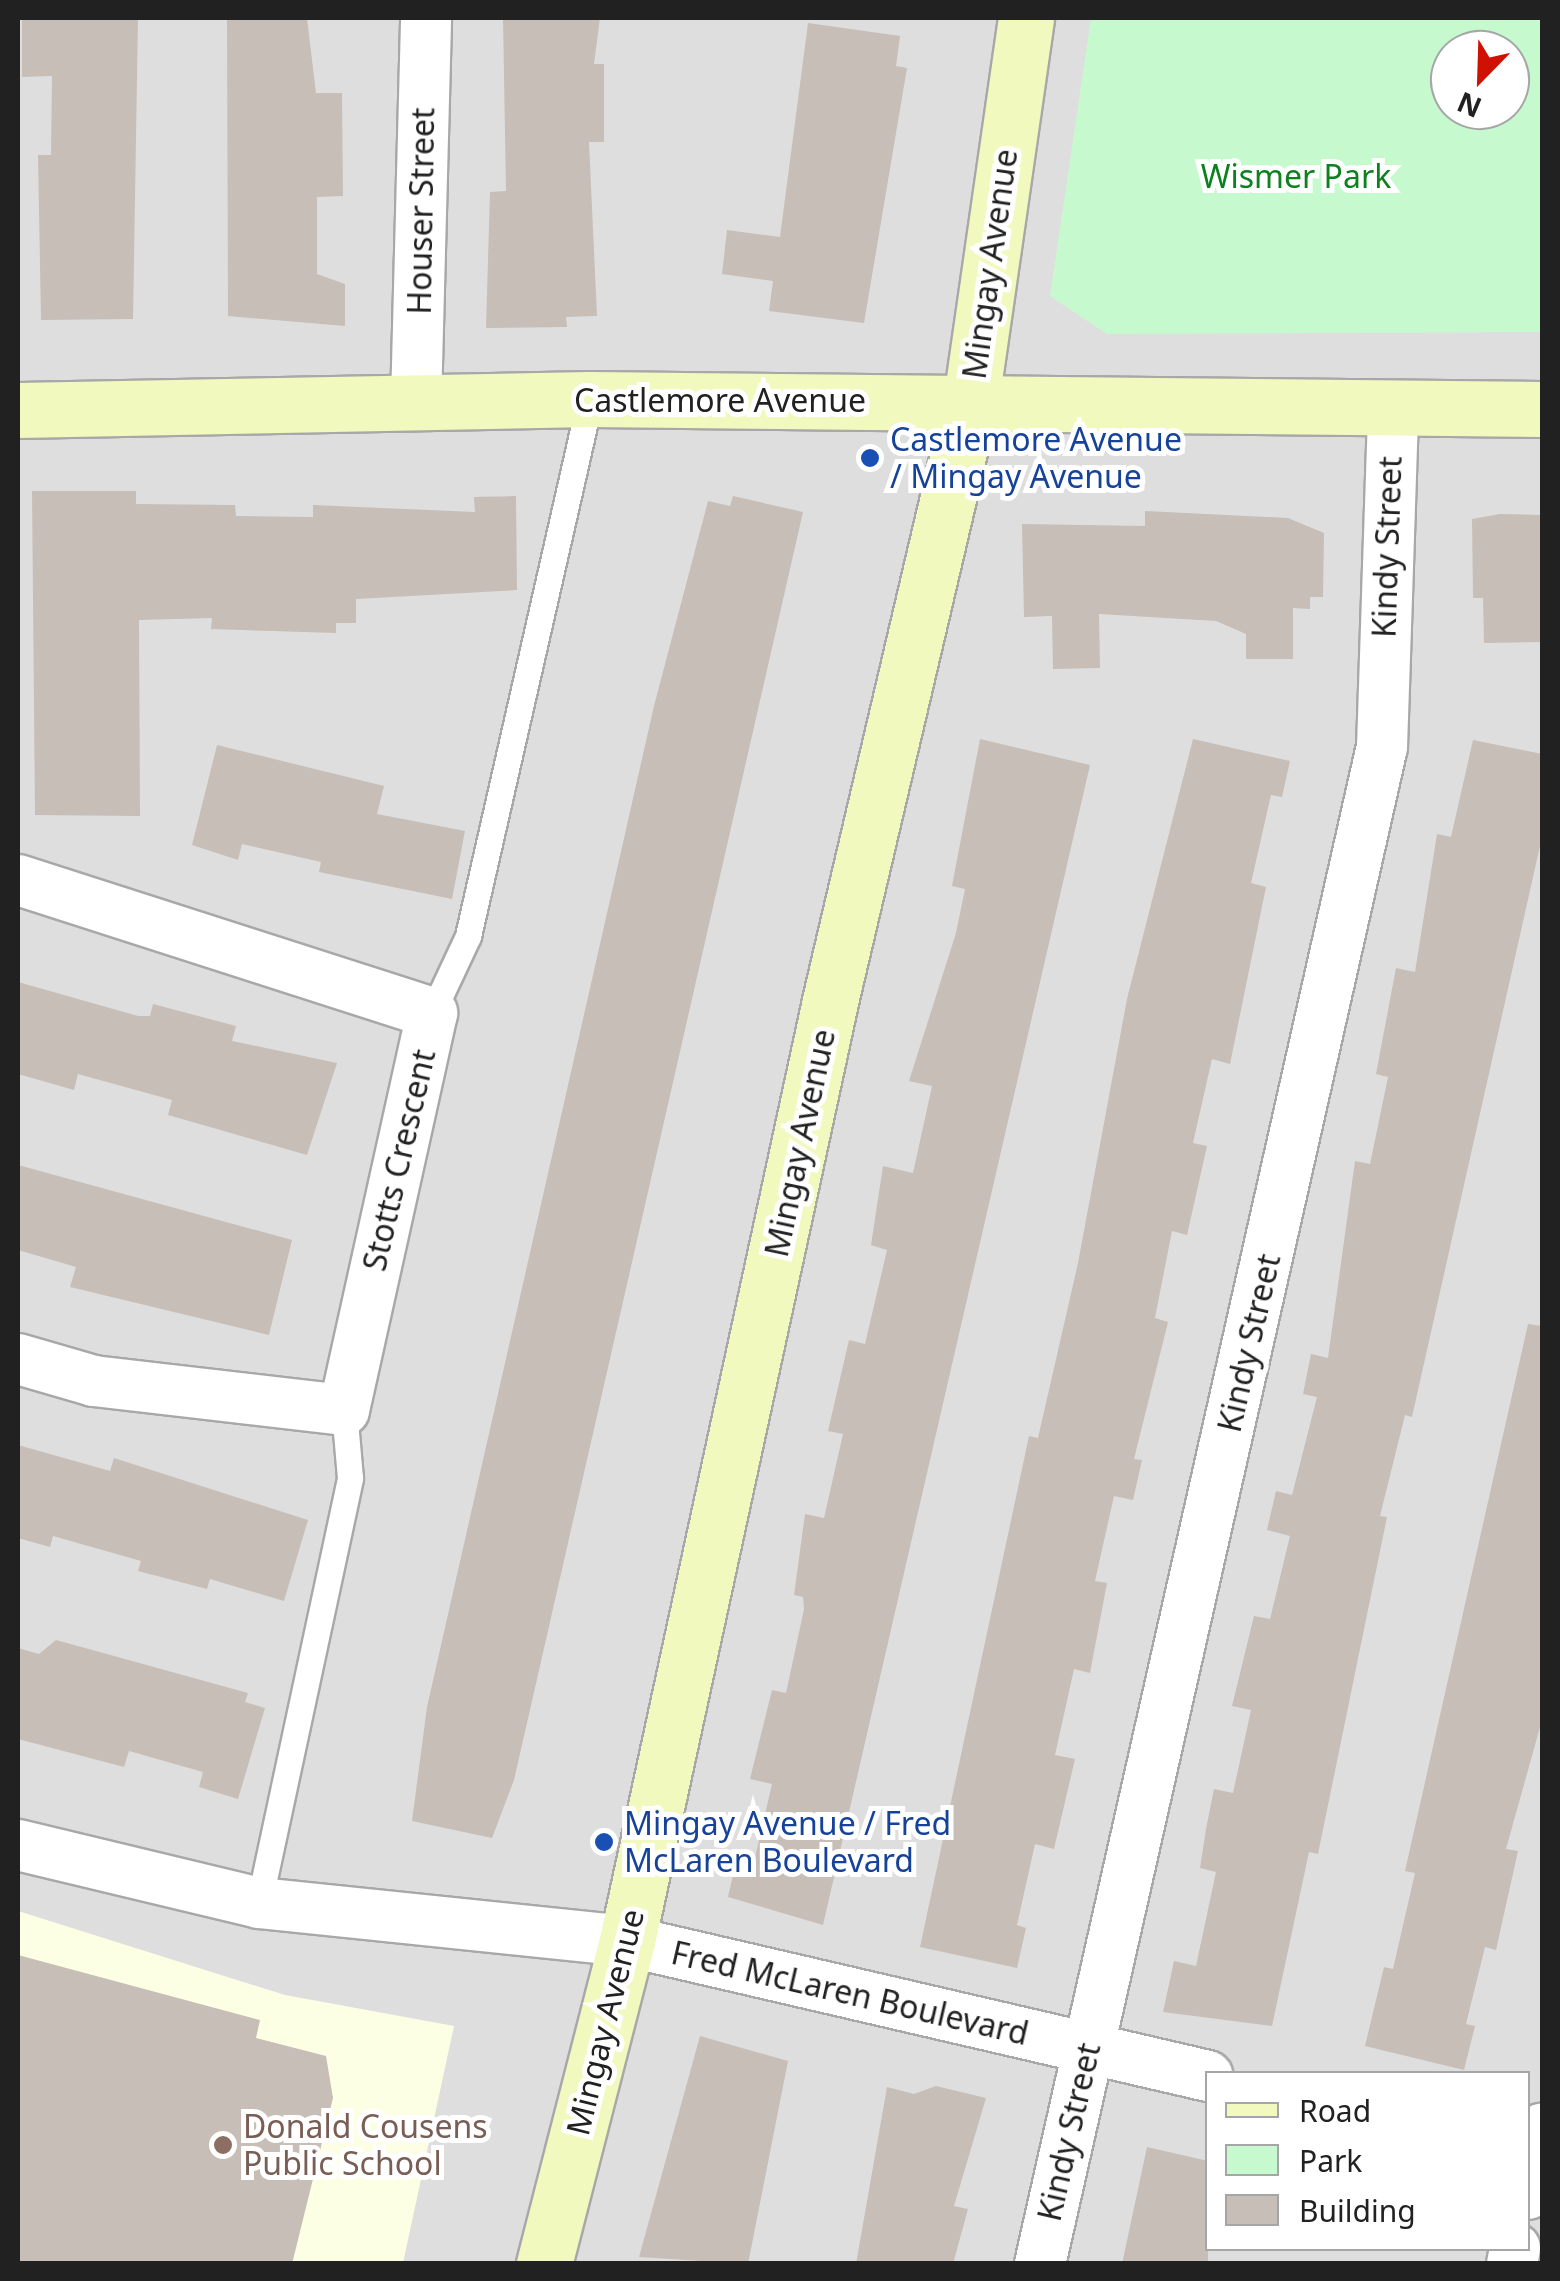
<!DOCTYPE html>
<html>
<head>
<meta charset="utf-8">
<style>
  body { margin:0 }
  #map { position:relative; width:1560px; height:2281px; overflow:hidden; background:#f1efe8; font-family:"Noto Sans",sans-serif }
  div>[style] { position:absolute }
  .residential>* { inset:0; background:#dfdede }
  .education>* { inset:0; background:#fdffe4 }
  .park>* { inset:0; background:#c7f9ce }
  .building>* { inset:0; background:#c6beb7 }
  .roads { filter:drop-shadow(2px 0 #a8a8a8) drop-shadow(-2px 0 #a8a8a8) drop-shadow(0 2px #a8a8a8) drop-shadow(0 -2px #a8a8a8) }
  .lane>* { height:25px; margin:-12.5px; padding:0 12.5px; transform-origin:12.5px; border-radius:12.5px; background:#fff }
  .street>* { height:50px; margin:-25px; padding:0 25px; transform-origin:25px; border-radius:25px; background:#fff }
  .secondary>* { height:55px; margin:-27.5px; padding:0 27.5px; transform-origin:27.5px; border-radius:27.5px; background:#f2f9be }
  .dots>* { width:28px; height:28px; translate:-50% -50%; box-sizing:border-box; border:5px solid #fff; border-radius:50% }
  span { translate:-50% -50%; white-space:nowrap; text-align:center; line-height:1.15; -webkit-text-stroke:10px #fff; paint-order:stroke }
  .park-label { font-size:32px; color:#0d811f }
  .street-label { font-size:32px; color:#212121 }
  .transit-label { font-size:32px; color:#164399 }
  .left { translate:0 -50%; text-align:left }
  .education-label { font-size:32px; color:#785e54 }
  .frame { position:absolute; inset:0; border:20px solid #212121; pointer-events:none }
  .legend { position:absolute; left:1205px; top:2071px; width:325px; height:180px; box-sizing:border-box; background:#fff; border:2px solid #a6a6a6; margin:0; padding:12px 18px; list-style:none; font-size:30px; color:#212121 }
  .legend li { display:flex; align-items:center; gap:20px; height:50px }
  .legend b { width:50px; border:2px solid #a6a6a6 }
  .north { position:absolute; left:1430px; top:30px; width:100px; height:100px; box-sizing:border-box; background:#fff; border:2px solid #a6a6a6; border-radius:50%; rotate:203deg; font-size:28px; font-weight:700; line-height:40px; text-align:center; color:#212121 }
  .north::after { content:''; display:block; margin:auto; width:35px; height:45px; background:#cf1103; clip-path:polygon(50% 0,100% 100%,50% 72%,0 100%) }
</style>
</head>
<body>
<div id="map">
  <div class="residential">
    <div style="clip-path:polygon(evenodd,18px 18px,1542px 18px,1542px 2263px,18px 2263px,18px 18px,1450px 50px,1510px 50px,1510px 110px,1450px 110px,1450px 50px,18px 18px,1208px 2074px,1528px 2074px,1528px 2248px,1208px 2248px,1208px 2074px)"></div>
  </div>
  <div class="education">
    <div style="clip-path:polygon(18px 1911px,285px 1995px,454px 2026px,403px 2263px,18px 2263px)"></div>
  </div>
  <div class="park">
    <div style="clip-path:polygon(evenodd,1091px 18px,1542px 18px,1542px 332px,1107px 334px,1050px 296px,1091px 18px,1450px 50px,1510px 50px,1510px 110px,1450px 110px,1450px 50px)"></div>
  </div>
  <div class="building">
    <div style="clip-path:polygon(22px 18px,138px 18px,133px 319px,41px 320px,38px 155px,51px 155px,52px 76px,22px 77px)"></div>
    <div style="clip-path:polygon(227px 18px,307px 18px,316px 93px,342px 93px,343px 196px,317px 197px,317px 274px,345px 284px,345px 326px,228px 316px)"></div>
    <div style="clip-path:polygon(503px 18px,600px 18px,594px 64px,604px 64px,604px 142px,589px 142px,597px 316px,566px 317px,567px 327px,486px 328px,490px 192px,506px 191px)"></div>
    <div style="clip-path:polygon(808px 23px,900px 36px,896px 66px,907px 68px,864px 323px,769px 311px,773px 281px,722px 274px,727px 230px,780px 237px)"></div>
    <div style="clip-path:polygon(32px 491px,136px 491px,136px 504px,235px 505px,236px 516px,313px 517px,313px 505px,475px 512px,474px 497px,516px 496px,517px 590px,356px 599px,356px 623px,336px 623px,336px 633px,211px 629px,212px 618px,139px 620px,140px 816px,35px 815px)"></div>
    <div style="clip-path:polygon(733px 496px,803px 512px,514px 1780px,492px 1838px,412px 1821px,427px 1707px,654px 706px,708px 501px,730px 506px)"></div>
    <div style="clip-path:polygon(1145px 511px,1288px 518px,1324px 533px,1323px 597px,1310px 597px,1310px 609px,1293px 608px,1293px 659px,1246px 659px,1246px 634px,1216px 621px,1099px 614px,1100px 668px,1053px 669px,1052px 616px,1024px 617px,1022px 524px,1145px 526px)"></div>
    <div style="clip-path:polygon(1500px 514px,1542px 515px,1542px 642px,1484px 643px,1483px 598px,1473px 598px,1472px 519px)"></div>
    <div style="clip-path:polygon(980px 739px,1090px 765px,823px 1925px,728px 1897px,736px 1862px,753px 1866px,772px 1784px,750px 1779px,772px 1690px,786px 1693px,804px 1609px,803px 1597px,794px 1595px,805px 1514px,824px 1518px,843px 1434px,828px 1431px,849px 1340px,865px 1344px,887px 1250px,871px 1245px,883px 1166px,913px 1173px,932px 1086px,909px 1081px,956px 933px,965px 889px,952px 886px)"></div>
    <div style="clip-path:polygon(1193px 739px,1290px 761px,1282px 797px,1271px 795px,1251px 883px,1266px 887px,1230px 1064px,1212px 1059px,1193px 1143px,1207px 1146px,1187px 1235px,1172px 1231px,1155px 1318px,1168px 1322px,1134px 1459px,1142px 1460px,1133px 1500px,1114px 1496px,1095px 1581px,1107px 1583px,1090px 1673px,1074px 1669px,1055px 1755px,1075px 1759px,1054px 1849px,1035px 1844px,1017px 1925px,1026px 1928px,1017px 1968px,920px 1947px,1029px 1436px,1038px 1438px,1078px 1263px,1127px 999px)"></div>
    <div style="clip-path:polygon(1473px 740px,1542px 754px,1542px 837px,1412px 1417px,1405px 1415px,1380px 1516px,1387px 1517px,1318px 1854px,1309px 1852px,1272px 2026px,1163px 2012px,1174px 1961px,1196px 1966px,1216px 1872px,1200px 1868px,1206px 1829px,1214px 1789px,1233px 1793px,1251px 1710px,1232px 1706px,1254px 1616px,1270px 1619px,1290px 1536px,1267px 1530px,1276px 1491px,1292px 1495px,1317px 1397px,1303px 1394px,1311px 1354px,1328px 1358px,1355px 1161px,1370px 1164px,1388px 1077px,1376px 1074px,1396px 968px,1415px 972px,1437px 834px,1451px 837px)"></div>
    <div style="clip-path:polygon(217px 745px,384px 786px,377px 814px,465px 831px,452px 899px,319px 872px,321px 862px,242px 844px,238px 860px,192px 845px)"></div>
    <div style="clip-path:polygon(18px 982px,138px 1016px,150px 1016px,153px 1004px,236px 1026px,232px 1041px,337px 1063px,307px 1155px,168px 1115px,172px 1100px,78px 1074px,74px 1090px,18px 1074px)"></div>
    <div style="clip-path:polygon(18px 1165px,292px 1240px,269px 1335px,70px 1287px,76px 1267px,18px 1250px)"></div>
    <div style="clip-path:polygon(1528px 1324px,1542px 1326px,1542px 1720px,1506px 1849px,1518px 1851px,1496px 1950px,1485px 1947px,1466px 2024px,1475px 2026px,1464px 2070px,1365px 2046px,1384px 1967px,1393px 1969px,1415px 1873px,1405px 1871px)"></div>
    <div style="clip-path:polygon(18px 1445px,110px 1471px,114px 1458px,308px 1520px,284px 1601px,210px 1579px,207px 1589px,138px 1571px,141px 1561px,53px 1536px,50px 1547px,18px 1538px)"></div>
    <div style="clip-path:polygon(56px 1640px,248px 1693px,245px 1702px,265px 1708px,238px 1799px,199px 1787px,203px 1772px,129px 1751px,124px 1767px,18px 1739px,18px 1648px,39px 1654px)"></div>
    <div style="clip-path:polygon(18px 1955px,260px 2020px,256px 2038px,326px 2056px,333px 2098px,292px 2264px,18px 2264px)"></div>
    <div style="clip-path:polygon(700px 2036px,788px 2061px,748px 2264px,639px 2257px)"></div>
    <div style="clip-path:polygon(936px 2086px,986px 2098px,954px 2206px,968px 2209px,953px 2264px,856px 2264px,887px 2087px,914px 2094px)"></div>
    <div style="clip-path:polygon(1147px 2147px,1208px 2161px,1208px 2264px,1122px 2264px)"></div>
  </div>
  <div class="roads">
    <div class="lane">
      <div style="left:432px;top:1013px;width:85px;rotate:-64.9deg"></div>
      <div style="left:468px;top:936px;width:551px;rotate:-77.2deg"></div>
      <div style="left:259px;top:1903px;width:435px;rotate:-77.9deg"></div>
      <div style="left:350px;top:1478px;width:68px;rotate:-95deg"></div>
    </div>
    <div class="street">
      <div style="left:416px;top:404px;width:386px;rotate:-88.5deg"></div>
      <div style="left:18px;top:880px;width:435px;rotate:17.8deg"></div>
      <div style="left:432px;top:1013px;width:407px;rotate:102.5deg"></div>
      <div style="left:344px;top:1410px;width:252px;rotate:-173.4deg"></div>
      <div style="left:94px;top:1381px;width:79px;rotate:-163.9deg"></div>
      <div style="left:18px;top:1845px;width:248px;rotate:13.5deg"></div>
      <div style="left:259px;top:1903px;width:370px;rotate:5.9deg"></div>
      <div style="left:627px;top:1941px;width:596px;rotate:13.08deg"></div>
      <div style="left:1528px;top:2194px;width:67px;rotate:-78deg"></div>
      <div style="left:1040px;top:2264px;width:1555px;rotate:-77.3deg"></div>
      <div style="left:1382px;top:747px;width:334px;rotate:-88.1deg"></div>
      <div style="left:1512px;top:2264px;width:16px;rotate:-79deg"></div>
    </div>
    <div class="secondary">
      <div style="left:18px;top:410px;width:572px;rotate:-1.1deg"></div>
      <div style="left:590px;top:399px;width:952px;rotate:0.6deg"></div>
      <div style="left:544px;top:2264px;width:333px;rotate:-75.6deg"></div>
      <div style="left:627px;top:1941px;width:962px;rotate:-77.81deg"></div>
      <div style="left:830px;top:1001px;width:617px;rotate:-76.8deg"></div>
      <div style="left:971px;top:400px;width:386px;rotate:-81.8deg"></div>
    </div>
  </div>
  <div class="dots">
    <div style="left:870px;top:458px;background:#1a4fb4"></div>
    <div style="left:604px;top:1842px;background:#1a4fb4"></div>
    <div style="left:223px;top:2145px;background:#8d6e63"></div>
  </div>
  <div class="park-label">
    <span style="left:1296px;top:176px">Wismer Park</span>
  </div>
  <div class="street-label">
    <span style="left:421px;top:211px;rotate:-89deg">Houser Street</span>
    <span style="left:990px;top:264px;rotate:-82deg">Mingay Avenue</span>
    <span style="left:720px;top:400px">Castlemore Avenue</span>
    <span style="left:1387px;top:547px;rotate:-88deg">Kindy Street</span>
    <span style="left:800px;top:1143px;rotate:-78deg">Mingay Avenue</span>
    <span style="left:399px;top:1160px;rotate:-77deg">Stotts Crescent</span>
    <span style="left:1249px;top:1343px;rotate:-77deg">Kindy Street</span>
    <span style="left:850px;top:1993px;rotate:13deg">Fred McLaren Boulevard</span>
    <span style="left:605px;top:2022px;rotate:-76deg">Mingay Avenue</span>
    <span style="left:1069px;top:2132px;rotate:-77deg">Kindy Street</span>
  </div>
  <div class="transit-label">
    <span class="left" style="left:890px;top:458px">Castlemore Avenue<br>/ Mingay Avenue</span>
    <span class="left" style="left:624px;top:1842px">Mingay Avenue / Fred<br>McLaren Boulevard</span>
  </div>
  <div class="education-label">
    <span class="left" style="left:243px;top:2145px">Donald Cousens<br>Public School</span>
  </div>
  <div class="frame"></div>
  <ul class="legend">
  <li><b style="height:12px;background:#f2f9be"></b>Road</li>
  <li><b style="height:28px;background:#c7f9ce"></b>Park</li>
  <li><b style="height:28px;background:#c6beb7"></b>Building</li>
  </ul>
  <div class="north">N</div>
</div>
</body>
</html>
